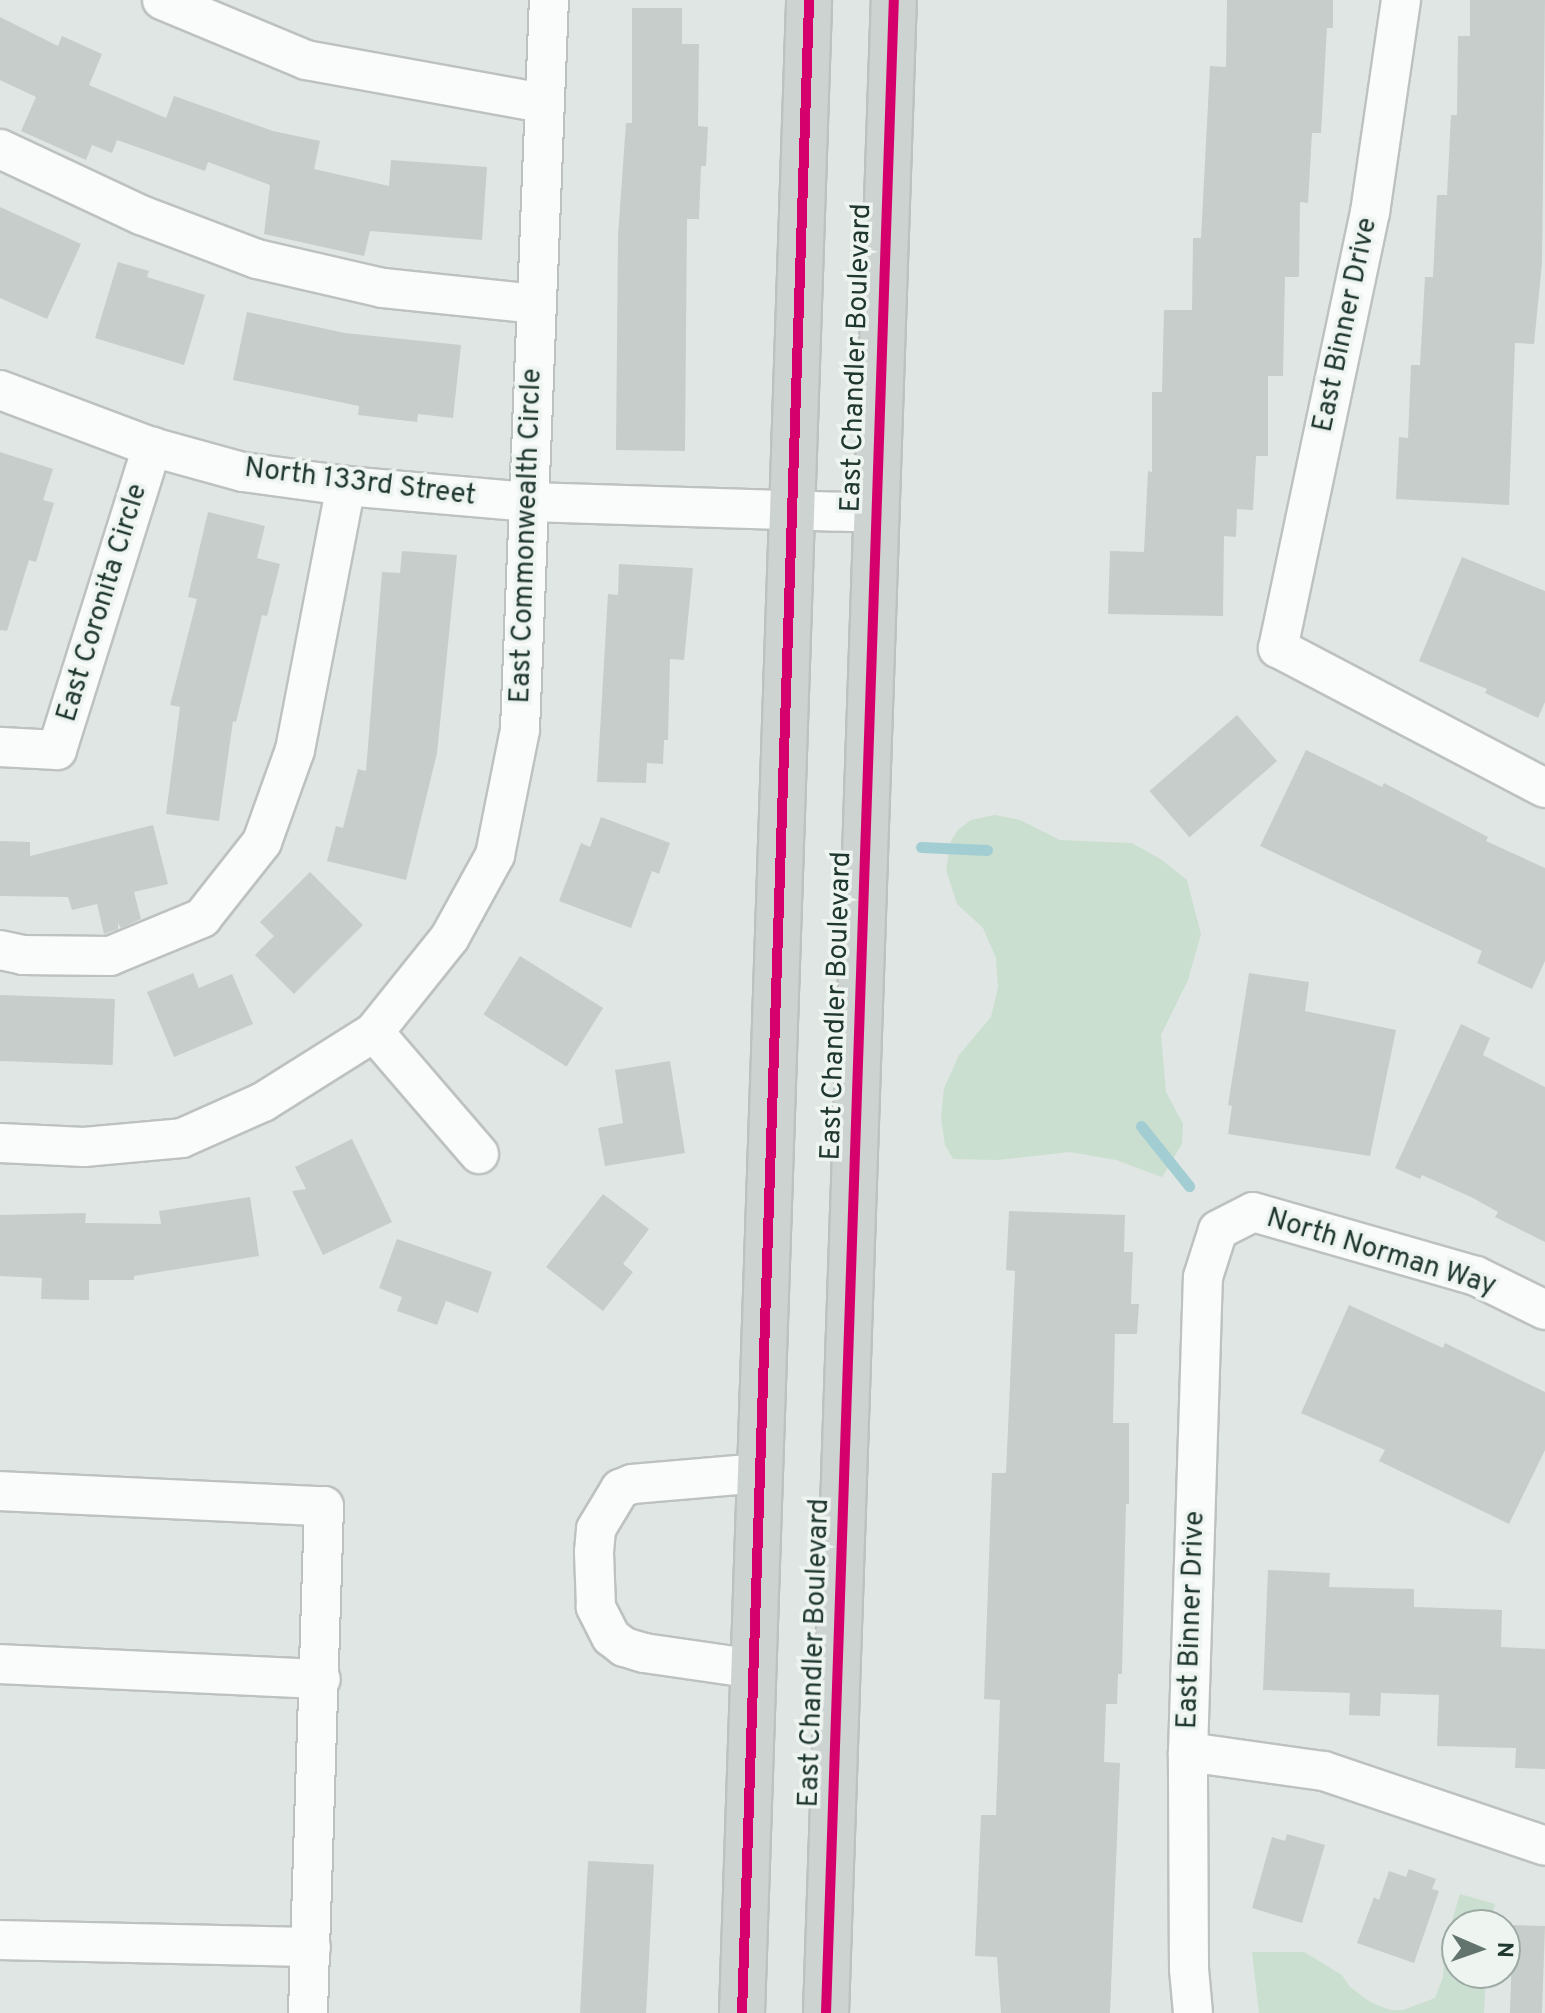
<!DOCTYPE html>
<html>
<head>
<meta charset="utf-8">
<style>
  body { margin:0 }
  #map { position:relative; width:1545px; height:2013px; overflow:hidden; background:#e0e6e3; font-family:Overpass,sans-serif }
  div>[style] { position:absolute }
  .green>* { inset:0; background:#cadfd0 }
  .stream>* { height:11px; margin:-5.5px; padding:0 5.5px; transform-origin:5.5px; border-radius:5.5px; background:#a2cdd2 }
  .building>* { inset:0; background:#c7cdca; transform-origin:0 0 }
  .roads { filter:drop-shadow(2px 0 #bdc2c0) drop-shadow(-2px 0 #bdc2c0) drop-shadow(0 2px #bdc2c0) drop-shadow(0 -2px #bdc2c0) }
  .minor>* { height:38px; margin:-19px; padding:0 19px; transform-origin:19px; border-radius:19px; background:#fafbfb }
  .major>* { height:44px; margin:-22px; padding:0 22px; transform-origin:22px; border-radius:22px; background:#ccd3d1 }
  .cycleway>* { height:10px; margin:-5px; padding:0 5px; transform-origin:5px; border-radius:5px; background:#d6006c }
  span { translate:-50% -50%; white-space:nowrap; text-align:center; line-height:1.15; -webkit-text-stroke:7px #eef5f1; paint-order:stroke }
  .street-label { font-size:28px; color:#203730 }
  .north { position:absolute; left:1441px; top:1909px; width:80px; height:80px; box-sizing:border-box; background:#eef5f1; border:2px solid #9ca9a4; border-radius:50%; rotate:92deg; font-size:22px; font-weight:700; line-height:32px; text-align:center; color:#203730 }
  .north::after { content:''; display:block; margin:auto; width:28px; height:36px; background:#63746f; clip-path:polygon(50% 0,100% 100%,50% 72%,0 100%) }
</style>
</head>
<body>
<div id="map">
  <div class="green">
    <div style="clip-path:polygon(995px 815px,1020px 820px,1060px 840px,1132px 843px,1162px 860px,1187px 880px,1201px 934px,1188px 980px,1161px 1035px,1166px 1092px,1183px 1124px,1182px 1144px,1162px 1177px,1116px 1160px,1070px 1152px,998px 1160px,953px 1159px,945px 1145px,941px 1118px,944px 1088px,959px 1055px,991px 1017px,998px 987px,996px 958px,983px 928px,957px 904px,946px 870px,951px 841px,958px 830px,971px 820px)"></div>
    <div style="clip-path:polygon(1460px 1894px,1495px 1904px,1490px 1925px,1457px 1925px,1457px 1973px,1486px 1973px,1484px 2013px,1259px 2013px,1252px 1952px,1304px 1952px,1342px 1975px,1350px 1987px,1370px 2002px,1390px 2010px,1403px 2010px,1435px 1998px,1443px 1977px,1446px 1940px)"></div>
  </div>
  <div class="stream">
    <div style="left:921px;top:847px;width:66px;rotate:2.6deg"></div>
    <div style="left:1141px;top:1126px;width:77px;rotate:51.3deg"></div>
  </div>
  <div class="building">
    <div style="clip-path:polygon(1227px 0,1333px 0,1333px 28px,1327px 28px,1321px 133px,1312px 133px,1308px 203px,1300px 202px,1299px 277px,1285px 277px,1283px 376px,1268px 376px,1268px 456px,1256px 456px,1253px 510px,1237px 509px,1236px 537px,1224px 536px,1223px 616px,1108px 614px,1110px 551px,1144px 552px,1148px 471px,1152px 472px,1152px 392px,1162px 392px,1164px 310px,1192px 310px,1193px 238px,1201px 238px,1210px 66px,1226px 67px)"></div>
    <div style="clip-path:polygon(1470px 0,1545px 0,1542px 263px,1534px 344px,1515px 343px,1509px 505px,1396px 499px,1399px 437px,1408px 438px,1411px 365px,1420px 365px,1425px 277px,1433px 277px,1437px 195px,1447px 195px,1451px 115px,1457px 115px,1458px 36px,1470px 36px)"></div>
    <div style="clip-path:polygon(632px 8px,682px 8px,682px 44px,699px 44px,698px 126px,708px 127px,706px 166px,701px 166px,699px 219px,687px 219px,685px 451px,616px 450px,618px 235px,626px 123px,632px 123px)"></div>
    <div style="clip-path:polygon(0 17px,58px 46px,62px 36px,102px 54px,89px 85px,166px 118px,174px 96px,273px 131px,320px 141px,314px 169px,389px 186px,391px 160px,487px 167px,482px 240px,370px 231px,364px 256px,264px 234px,270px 185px,208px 162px,205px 171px,117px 140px,112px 153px,92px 145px,86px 160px,21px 131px,36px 97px,0 80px)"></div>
    <div style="clip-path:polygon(0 207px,81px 244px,47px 319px,0 298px)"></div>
    <div style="clip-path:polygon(118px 262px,149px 271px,147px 277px,205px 295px,184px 365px,95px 338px)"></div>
    <div style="clip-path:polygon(247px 312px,345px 333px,461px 345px,453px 418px,418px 414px,417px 422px,358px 415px,359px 406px,233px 380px)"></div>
    <div style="clip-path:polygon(0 452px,53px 469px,43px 500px,54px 503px,36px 562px,29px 560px,7px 631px,0 630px)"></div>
    <div style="clip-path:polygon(208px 512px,265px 526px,257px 558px,280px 564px,267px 616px,262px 615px,236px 722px,233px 721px,219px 821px,166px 814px,180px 707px,170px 705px,197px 599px,188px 597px)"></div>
    <div style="clip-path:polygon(402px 551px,457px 555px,437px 753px,406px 880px,327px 861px,336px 826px,343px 828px,358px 769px,366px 771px,382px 572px,400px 573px)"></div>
    <div style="clip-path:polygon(1462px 557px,1545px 591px,1545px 702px,1538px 718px,1485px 693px,1487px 689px,1419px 661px)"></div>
    <div style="clip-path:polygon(619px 564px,693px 568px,684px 660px,670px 659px,668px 740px,664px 740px,663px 764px,647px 763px,646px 783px,597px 782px,608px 594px,618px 595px)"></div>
    <div style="left:1237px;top:715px;width:61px;height:116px;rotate:49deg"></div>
    <div style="clip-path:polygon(1306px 750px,1382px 787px,1384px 783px,1488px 837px,1486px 841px,1545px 868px,1545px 961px,1532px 989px,1477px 963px,1482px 951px,1260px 846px)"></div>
    <div style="clip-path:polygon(601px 817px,670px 843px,659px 874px,652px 871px,631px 928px,559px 901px,581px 843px,590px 847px)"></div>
    <div style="clip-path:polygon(153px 825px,168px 884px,134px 892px,141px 919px,121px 928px,118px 923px,118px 929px,104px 934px,97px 904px,72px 910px,68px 897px,0 896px,0 841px,30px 842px,30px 856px)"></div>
    <div style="clip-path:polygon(310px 872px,363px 925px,294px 994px,255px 955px,274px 936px,260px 922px)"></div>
    <div style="left:520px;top:956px;width:98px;height:69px;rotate:32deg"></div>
    <div style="clip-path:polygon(193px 973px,199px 988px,232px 974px,253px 1024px,174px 1057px,147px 992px)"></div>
    <div style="clip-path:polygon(1249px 973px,1309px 982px,1305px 1011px,1396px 1030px,1370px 1156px,1228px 1134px,1232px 1106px,1228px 1105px)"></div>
    <div style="left:0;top:995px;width:115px;height:66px;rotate:2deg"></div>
    <div style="clip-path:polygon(1461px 1024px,1490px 1038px,1483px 1055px,1545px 1087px,1545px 1242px,1495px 1217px,1498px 1212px,1473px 1198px,1422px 1175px,1420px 1179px,1395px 1168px)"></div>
    <div style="clip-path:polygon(670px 1061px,685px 1153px,605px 1166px,598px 1128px,623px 1123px,615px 1070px)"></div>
    <div style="clip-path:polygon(352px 1139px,392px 1222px,323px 1255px,292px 1191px,306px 1189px,295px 1167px)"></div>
    <div style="clip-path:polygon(603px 1194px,649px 1229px,623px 1264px,633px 1272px,603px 1311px,546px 1267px)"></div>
    <div style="clip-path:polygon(250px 1197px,259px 1256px,134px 1276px,134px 1280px,89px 1280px,89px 1300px,41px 1299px,42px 1278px,0 1276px,0 1215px,86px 1213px,85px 1223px,161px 1224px,159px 1211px)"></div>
    <div style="clip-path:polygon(1009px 1211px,1125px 1215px,1124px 1252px,1133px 1252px,1131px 1304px,1139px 1304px,1137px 1334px,1115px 1334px,1113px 1423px,1129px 1423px,1129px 1504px,1126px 1504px,1122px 1674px,1118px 1674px,1117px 1704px,1106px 1704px,1104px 1762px,1120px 1763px,1110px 2013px,1001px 2013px,997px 1957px,975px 1956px,981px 1815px,996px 1815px,1000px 1700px,984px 1699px,992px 1473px,1006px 1473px,1015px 1271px,1006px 1270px)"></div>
    <div style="clip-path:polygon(397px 1239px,492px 1272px,478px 1313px,446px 1301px,437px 1325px,397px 1311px,402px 1297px,379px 1288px)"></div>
    <div style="clip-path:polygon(1349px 1305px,1443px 1348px,1445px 1343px,1545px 1392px,1545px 1450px,1509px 1524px,1379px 1461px,1385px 1450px,1301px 1413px)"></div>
    <div style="clip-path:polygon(1268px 1570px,1330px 1573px,1329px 1587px,1414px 1589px,1414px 1607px,1502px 1610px,1501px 1647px,1545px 1649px,1545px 1769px,1515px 1768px,1516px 1748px,1437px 1746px,1439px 1695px,1381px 1693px,1380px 1716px,1349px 1715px,1350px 1693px,1263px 1690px)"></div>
    <div style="clip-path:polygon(1287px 1834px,1325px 1845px,1302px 1923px,1252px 1908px,1272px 1837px,1285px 1841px)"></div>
    <div style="left:588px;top:1861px;width:66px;height:152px;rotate:3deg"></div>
    <div style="clip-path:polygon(1409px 1869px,1436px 1879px,1432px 1889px,1439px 1891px,1414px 1963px,1357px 1943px,1374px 1897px,1379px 1900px,1389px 1871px,1406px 1877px)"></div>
    <div style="left:1513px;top:1925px;width:32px;height:88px;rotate:2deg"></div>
  </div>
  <div class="roads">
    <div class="minor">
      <div style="left:162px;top:0;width:156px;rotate:22.6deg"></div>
      <div style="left:306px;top:60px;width:241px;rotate:10.3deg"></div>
      <div style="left:1401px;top:0;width:214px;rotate:98.3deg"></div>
      <div style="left:1370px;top:212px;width:446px;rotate:101.9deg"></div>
      <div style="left:1278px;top:648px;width:301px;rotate:27.7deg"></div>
      <div style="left:0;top:149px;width:156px;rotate:25.1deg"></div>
      <div style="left:141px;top:215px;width:124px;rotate:20.8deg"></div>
      <div style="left:257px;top:259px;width:129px;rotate:13deg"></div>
      <div style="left:383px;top:288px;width:153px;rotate:6deg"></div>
      <div style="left:0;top:390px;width:162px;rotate:20.6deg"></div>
      <div style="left:152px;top:447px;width:94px;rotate:15.4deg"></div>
      <div style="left:243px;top:472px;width:104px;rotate:7.7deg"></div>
      <div style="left:346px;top:486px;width:185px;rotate:5deg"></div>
      <div style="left:530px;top:502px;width:346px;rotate:1.8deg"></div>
      <div style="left:0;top:747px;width:57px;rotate:3deg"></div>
      <div style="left:57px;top:750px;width:318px;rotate:-72.6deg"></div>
      <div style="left:0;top:950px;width:24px;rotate:12deg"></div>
      <div style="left:23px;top:955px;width:87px;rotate:0.7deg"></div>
      <div style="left:110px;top:956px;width:100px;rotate:-22.4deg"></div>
      <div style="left:202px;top:918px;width:97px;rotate:-51.7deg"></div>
      <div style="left:262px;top:842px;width:98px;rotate:-70.3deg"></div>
      <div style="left:295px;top:750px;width:269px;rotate:-79.1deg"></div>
      <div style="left:374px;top:1032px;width:161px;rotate:49.3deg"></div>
      <div style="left:0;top:1143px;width:84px;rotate:2.7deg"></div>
      <div style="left:84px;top:1147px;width:98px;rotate:-5.2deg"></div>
      <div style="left:182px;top:1138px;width:89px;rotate:-24deg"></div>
      <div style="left:263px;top:1102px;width:131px;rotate:-32.2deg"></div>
      <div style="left:374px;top:1032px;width:122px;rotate:-51.3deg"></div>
      <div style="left:450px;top:937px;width:94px;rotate:-61.2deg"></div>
      <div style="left:495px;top:855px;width:127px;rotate:-78.7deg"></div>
      <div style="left:520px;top:730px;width:731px;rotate:-87.73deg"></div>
      <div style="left:0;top:1491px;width:324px;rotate:2.7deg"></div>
      <div style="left:324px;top:1506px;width:507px;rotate:91.81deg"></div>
      <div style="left:0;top:1664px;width:321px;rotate:2.7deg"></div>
      <div style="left:755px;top:1669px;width:112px;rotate:-171.8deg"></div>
      <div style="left:644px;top:1653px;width:21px;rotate:-163deg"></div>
      <div style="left:624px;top:1647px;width:16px;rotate:-142deg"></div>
      <div style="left:611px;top:1637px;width:34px;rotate:-117deg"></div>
      <div style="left:596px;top:1607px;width:55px;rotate:-92.1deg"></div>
      <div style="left:594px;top:1552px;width:23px;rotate:-85deg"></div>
      <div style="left:596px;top:1529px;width:47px;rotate:-59deg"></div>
      <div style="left:620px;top:1489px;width:13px;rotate:-23deg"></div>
      <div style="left:632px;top:1484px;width:129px;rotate:-4.9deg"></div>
      <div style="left:1188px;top:1752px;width:137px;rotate:8deg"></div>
      <div style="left:1324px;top:1771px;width:233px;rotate:18.7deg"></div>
      <div style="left:0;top:1940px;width:311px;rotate:1.3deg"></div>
      <div style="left:1193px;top:2013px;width:44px;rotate:-95.2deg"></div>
      <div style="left:1189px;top:1969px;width:217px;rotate:-90.3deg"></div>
      <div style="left:1188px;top:1752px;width:475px;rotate:-88.2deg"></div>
      <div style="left:1203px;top:1277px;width:49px;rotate:-72.3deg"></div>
      <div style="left:1218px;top:1230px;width:39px;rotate:-27deg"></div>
      <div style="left:1253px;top:1212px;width:232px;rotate:16deg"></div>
      <div style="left:1476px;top:1276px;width:77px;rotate:26.2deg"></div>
    </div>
    <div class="major">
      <div style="left:742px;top:2013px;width:2014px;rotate:-88.09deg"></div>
      <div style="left:826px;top:2013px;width:2014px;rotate:-88.07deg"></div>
    </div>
  </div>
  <div class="cycleway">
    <div style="left:742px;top:2013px;width:2014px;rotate:-88.09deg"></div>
    <div style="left:826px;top:2013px;width:2014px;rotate:-88.07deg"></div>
  </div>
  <div class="street-label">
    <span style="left:1346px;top:325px;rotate:-78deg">East Binner Drive</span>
    <span style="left:857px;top:358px;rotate:-88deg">East Chandler Boulevard</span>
    <span style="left:360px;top:483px;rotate:7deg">North 133rd Street</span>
    <span style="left:527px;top:536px;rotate:-88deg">East Commonwealth Circle</span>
    <span style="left:103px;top:603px;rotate:-73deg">East Coronita Circle</span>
    <span style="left:837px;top:1006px;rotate:-88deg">East Chandler Boulevard</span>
    <span style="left:1381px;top:1253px;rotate:17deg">North Norman Way</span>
    <span style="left:1192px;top:1620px;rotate:-88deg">East Binner Drive</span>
    <span style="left:815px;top:1653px;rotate:-88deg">East Chandler Boulevard</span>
  </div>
  <div class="north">N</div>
</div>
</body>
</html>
